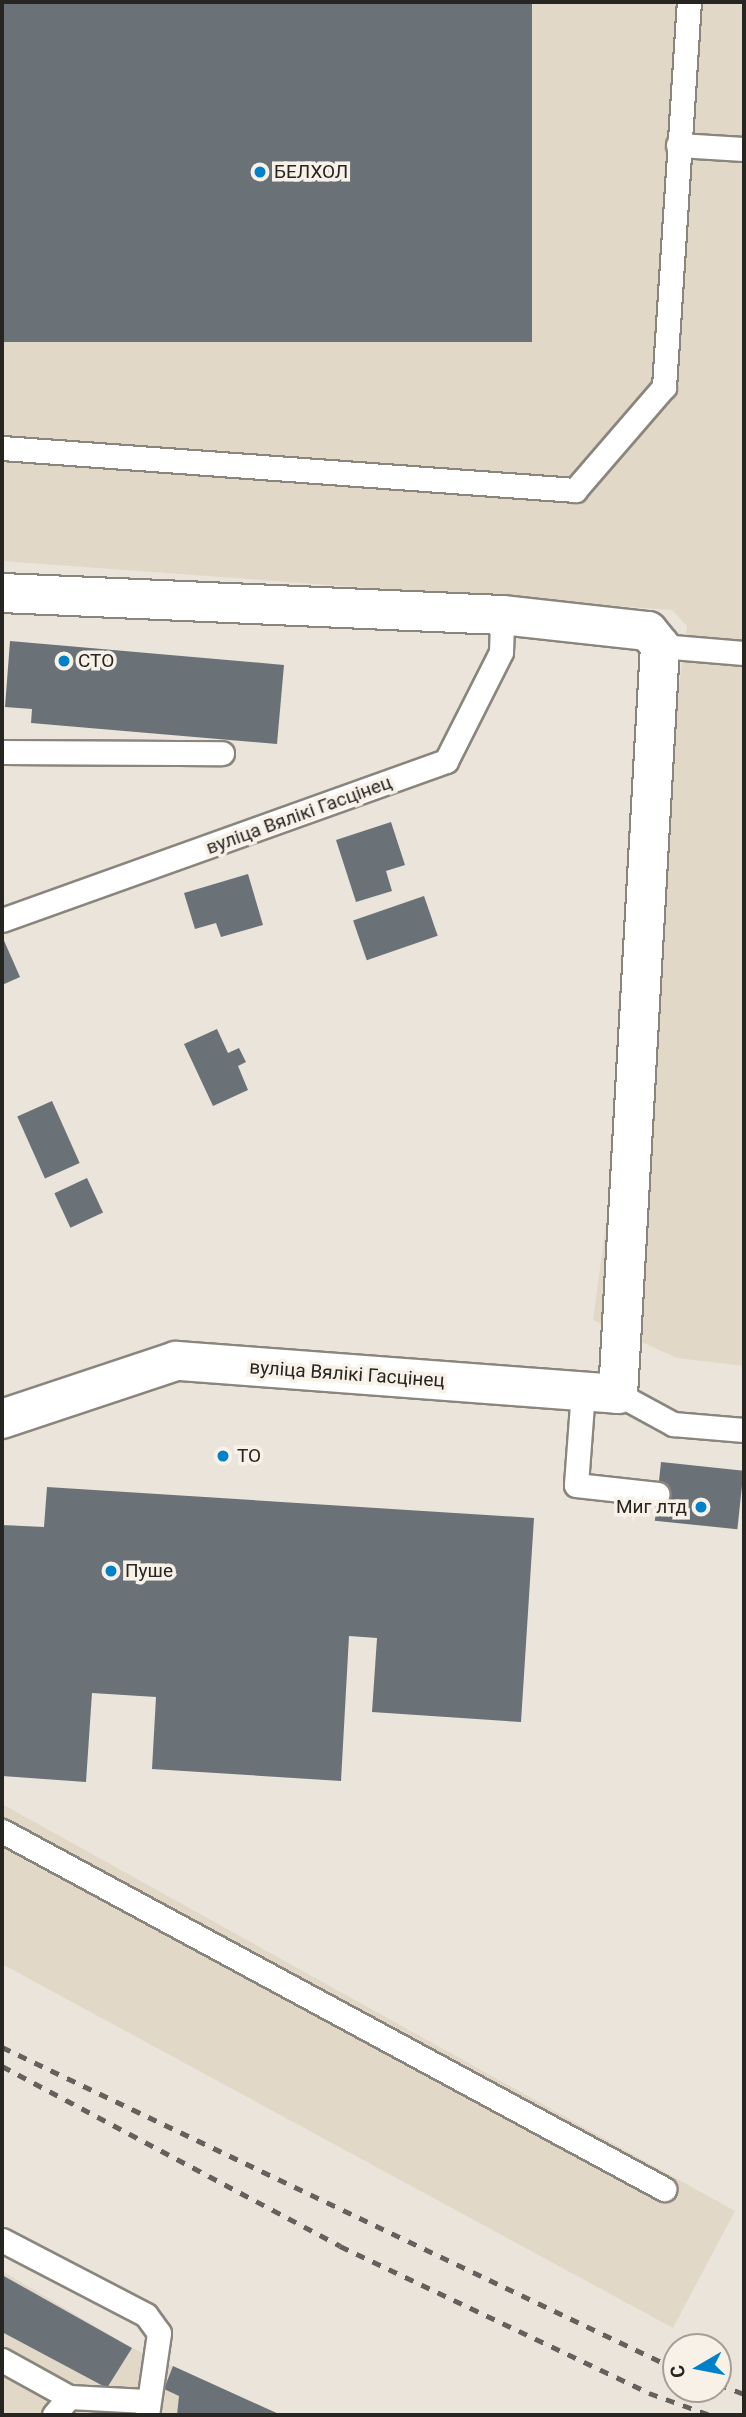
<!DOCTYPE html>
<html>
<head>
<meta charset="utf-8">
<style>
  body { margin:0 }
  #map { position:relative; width:746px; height:2417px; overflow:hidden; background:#eae4db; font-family:Roboto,sans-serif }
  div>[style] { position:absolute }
  .built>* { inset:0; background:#e1d8c8 }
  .building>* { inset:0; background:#6a7278; transform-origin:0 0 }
  .roads { filter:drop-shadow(2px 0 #8a857d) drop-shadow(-2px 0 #8a857d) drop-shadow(0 2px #8a857d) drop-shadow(0 -2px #8a857d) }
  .lane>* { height:23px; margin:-11.5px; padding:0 11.5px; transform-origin:11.5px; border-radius:11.5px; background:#fff }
  .street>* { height:38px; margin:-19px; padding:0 19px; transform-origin:19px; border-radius:19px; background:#fff }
  .rail>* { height:5px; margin-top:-2.5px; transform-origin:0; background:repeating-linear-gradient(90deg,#64615c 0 9px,transparent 0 18px) }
  .dots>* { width:19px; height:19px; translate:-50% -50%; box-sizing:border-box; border:4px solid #f7f1e8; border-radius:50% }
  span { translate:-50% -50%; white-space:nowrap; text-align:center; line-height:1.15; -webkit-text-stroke:7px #f7f1e8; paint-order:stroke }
  .poi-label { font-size:19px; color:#272522 }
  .left { translate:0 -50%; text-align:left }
  .right { translate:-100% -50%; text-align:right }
  .street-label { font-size:19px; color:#272522 }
  .frame { position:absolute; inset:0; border:4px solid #272522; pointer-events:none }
  .north { position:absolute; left:662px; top:2333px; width:70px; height:70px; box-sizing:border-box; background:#f7f1e8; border:2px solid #a49f99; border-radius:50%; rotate:260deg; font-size:19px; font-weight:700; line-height:28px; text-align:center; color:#272522 }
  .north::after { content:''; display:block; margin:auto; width:24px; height:32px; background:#0181c9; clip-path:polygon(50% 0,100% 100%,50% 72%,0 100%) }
</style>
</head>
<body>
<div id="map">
  <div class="built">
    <div style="clip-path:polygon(2px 2px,744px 2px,744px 1366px,677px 1358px,593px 1320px,687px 626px,672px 610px,2px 561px)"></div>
    <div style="clip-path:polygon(2px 1804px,735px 2211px,673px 2328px,2px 1964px)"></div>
    <div style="clip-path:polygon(2px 2271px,132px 2348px,281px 2415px,2px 2415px)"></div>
  </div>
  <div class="building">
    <div style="left:2px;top:2px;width:530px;height:340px"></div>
    <div style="clip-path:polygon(10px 641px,284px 665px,277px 744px,31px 723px,32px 709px,5px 707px)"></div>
    <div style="clip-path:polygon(391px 822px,405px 865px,386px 871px,392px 891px,356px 902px,336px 840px)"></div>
    <div style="clip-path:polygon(248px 874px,263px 925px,221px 937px,216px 923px,195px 929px,184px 893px)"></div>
    <div style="left:424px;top:896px;width:42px;height:75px;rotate:71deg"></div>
    <div style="clip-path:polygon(2px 936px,20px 977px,2px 985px)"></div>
    <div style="clip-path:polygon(217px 1029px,228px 1053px,239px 1048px,246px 1062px,238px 1066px,248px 1090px,213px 1106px,184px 1044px)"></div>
    <div style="left:52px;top:1101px;width:68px;height:38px;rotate:66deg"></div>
    <div style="left:87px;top:1178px;width:38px;height:36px;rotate:65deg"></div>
    <div style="left:661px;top:1462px;width:83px;height:59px;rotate:6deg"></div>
    <div style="clip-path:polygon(47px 1487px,534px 1518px,521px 1722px,372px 1712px,377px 1638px,349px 1636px,341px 1781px,152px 1769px,156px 1697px,92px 1693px,86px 1782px,2px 1776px,2px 1525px,44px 1527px)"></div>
    <div style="clip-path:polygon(2px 2275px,132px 2348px,107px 2388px,2px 2332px)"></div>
    <div style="clip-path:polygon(173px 2366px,281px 2415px,177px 2415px,179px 2396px,164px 2389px)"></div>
  </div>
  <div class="roads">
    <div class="lane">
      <div style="left:678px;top:145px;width:66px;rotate:3.5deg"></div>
      <div style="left:2px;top:448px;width:575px;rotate:4.19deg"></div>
      <div style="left:575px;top:490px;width:136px;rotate:-49.2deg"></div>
      <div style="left:664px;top:387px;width:386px;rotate:-86.3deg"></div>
      <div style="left:660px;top:646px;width:84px;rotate:4.8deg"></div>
      <div style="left:2px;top:752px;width:220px;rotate:0.3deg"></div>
      <div style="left:2px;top:920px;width:472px;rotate:-19.7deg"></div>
      <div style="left:446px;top:761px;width:122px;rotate:-63.2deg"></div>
      <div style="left:501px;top:652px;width:37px;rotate:-88deg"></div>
      <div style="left:583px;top:1391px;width:94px;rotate:94.3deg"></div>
      <div style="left:576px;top:1485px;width:82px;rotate:6.3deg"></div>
      <div style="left:618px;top:1394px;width:63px;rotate:28.6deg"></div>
      <div style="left:673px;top:1424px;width:71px;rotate:4.8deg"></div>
      <div style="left:2px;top:1831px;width:753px;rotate:28.4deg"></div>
      <div style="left:2px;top:2240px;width:162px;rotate:27.5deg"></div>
      <div style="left:146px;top:2315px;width:22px;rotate:54deg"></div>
      <div style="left:159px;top:2333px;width:83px;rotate:98.3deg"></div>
      <div style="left:2px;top:2360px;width:77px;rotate:28.9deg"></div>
      <div style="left:69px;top:2397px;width:77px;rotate:3deg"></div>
      <div style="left:54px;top:2415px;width:23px;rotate:-50deg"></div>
    </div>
    <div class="street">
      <div style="left:2px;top:593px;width:500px;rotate:2.52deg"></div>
      <div style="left:502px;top:615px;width:147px;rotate:6.3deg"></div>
      <div style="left:648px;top:631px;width:19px;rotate:51deg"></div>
      <div style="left:660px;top:646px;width:749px;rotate:93.21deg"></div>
      <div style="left:618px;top:1394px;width:443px;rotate:-175.7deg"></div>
      <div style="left:176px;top:1361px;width:183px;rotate:161.6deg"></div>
    </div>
  </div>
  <div class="rail">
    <div style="left:2px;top:2047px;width:747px;rotate:25.54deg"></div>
    <div style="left:2px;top:2066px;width:383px;rotate:28deg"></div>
    <div style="left:340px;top:2246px;width:342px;rotate:25.4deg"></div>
    <div style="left:649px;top:2393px;width:65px;rotate:19.8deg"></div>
    <div style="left:718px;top:2384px;width:28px;rotate:21deg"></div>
  </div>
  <div class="dots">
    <div style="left:260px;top:172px;background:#0181c9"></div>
    <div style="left:64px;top:661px;background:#0181c9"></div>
    <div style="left:223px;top:1456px;background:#0181c9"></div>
    <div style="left:701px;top:1507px;background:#0181c9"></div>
    <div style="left:111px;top:1571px;background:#0181c9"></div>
  </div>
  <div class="poi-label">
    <span class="left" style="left:274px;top:172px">БЕЛХОЛ</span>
    <span class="left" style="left:78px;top:661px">СТО</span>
    <span class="left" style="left:237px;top:1456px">ТО</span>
    <span class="right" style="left:687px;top:1507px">Миг лтд</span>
    <span class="left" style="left:125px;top:1571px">Пуше</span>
  </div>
  <div class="street-label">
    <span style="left:299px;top:815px;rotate:-20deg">вуліца Вялікі Гасцінец</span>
    <span style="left:347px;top:1374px;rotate:4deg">вуліца Вялікі Гасцінец</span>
  </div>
  <div class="frame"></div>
  <div class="north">С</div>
</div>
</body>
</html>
